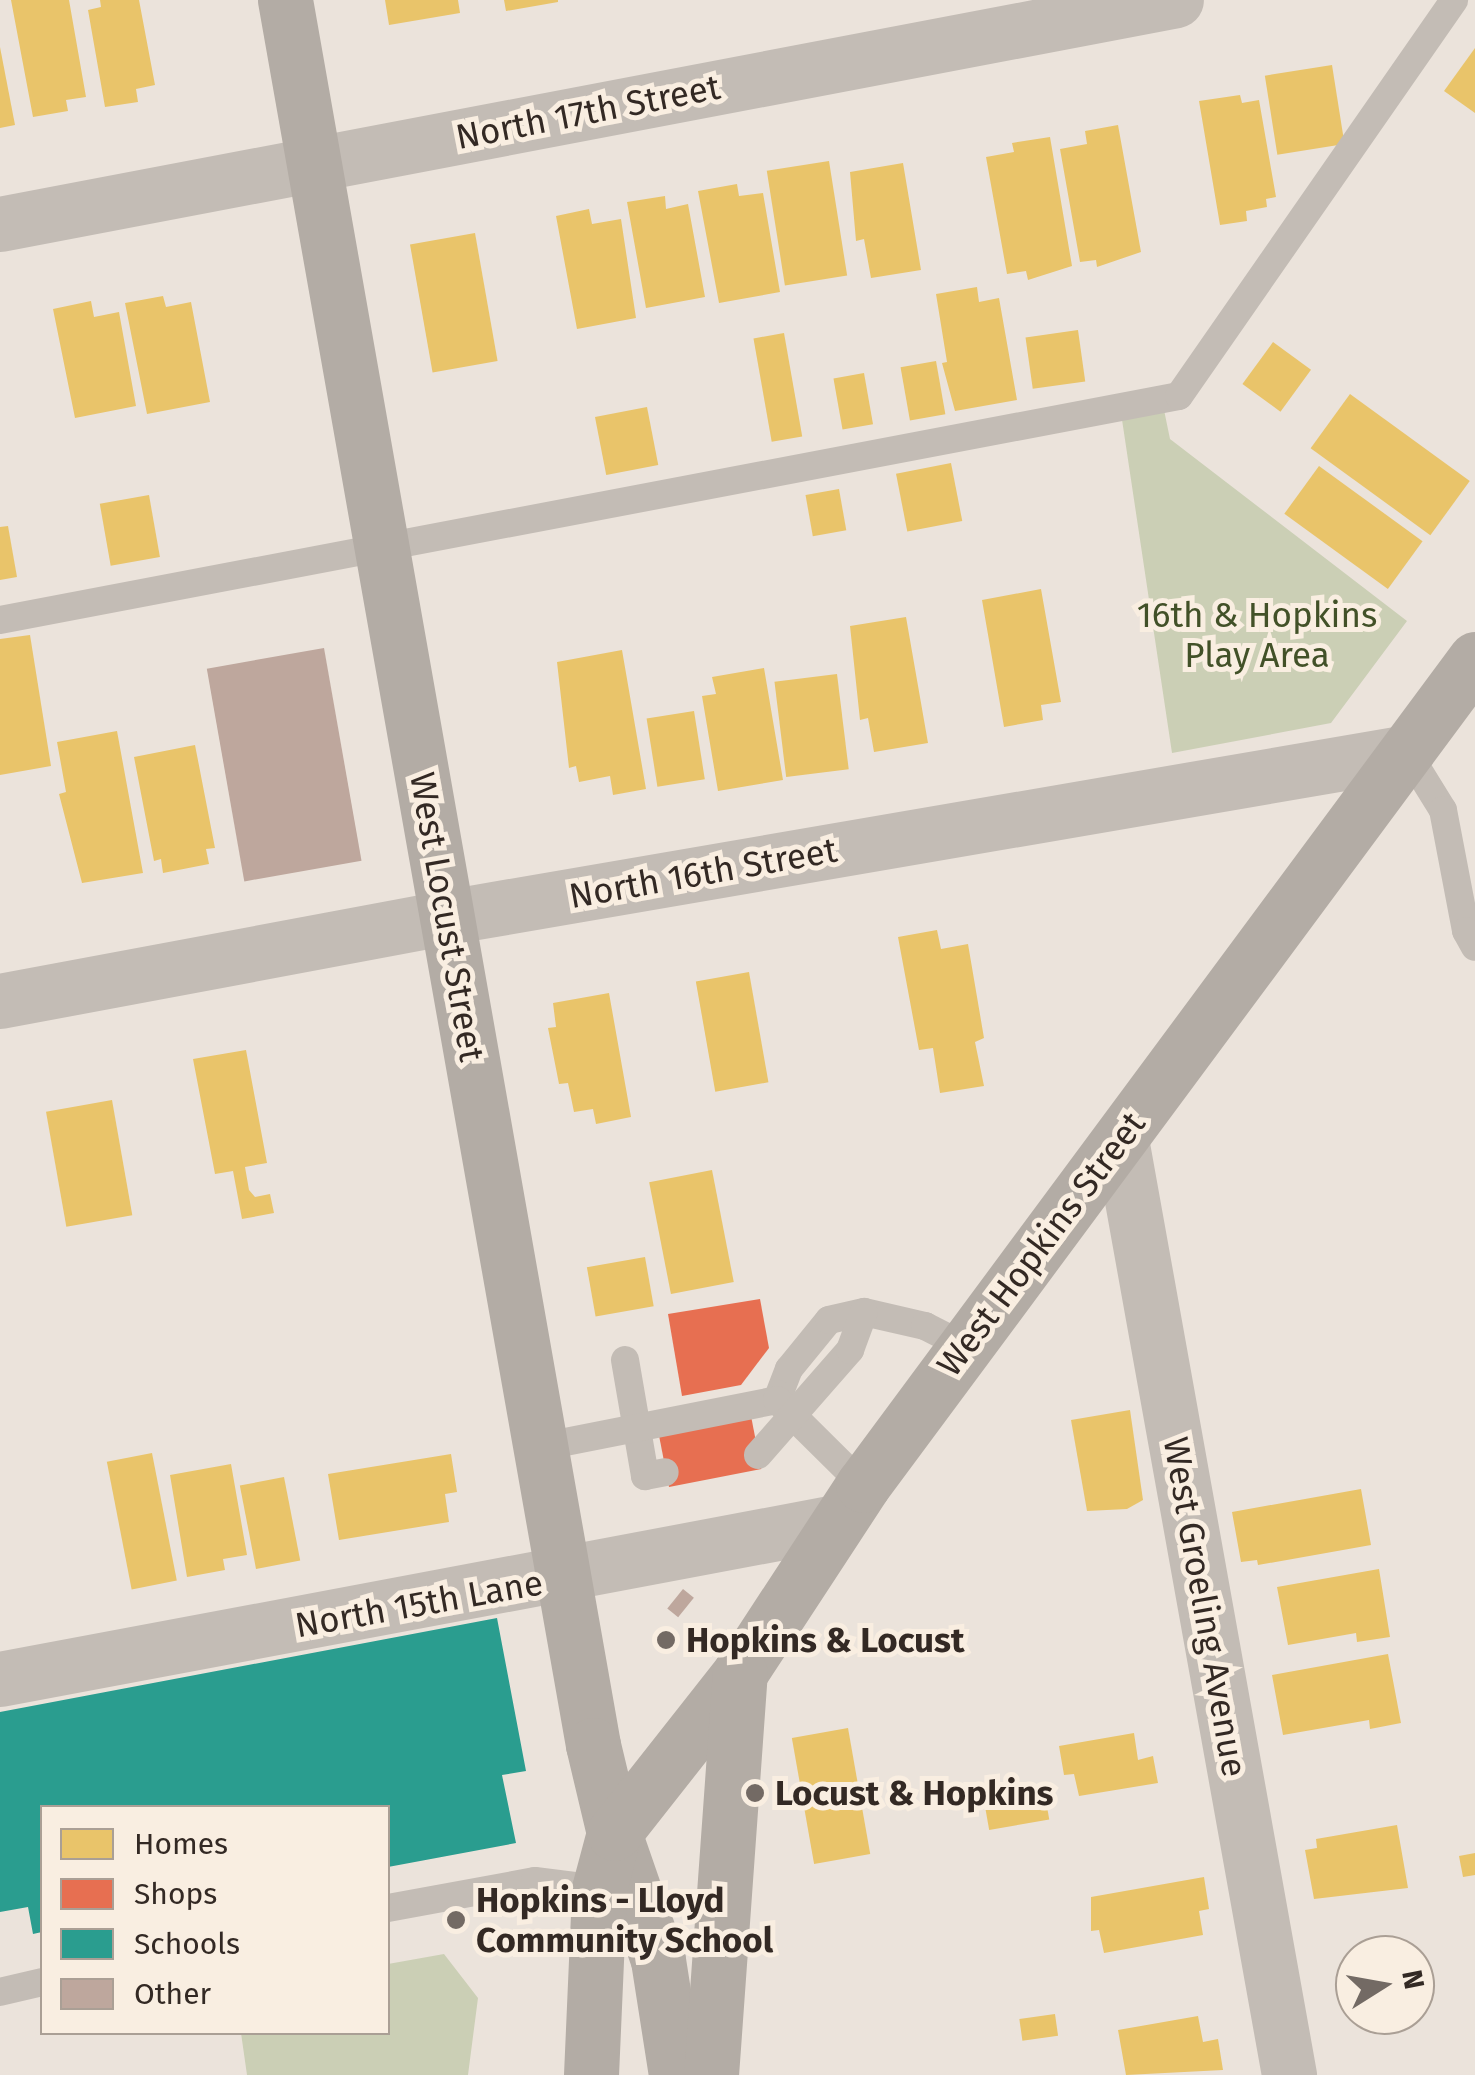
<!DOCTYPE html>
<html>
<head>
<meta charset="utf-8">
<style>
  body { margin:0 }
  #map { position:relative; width:1475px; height:2075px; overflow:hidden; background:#ebe3db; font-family:"Fira Sans",sans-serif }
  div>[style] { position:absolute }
  .green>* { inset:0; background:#cbcfb5 }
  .homes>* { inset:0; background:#e9c46a; transform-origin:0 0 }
  .shops>* { inset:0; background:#e76f51; transform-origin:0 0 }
  .schools>* { inset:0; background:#2a9d8f }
  .building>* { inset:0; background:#bea79d; transform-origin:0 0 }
  .lane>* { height:28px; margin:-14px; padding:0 14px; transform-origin:14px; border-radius:14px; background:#c3bcb5 }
  .street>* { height:55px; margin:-27.5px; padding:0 27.5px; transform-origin:27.5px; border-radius:27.5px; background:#c3bcb5 }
  .secondary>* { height:55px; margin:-27.5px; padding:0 27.5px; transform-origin:27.5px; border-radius:27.5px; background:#b3aca5 }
  .dots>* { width:28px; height:28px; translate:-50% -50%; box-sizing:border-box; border:5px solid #f9eee1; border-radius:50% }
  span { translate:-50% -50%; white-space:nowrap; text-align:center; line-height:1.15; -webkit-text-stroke:10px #f9eee1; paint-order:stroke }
  .street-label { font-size:35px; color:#332924 }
  .park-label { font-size:35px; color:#425128 }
  .poi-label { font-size:35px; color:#332924; font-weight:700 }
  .left { translate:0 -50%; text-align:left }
  .legend { position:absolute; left:40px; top:1805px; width:350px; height:230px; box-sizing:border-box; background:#f9eee1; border:2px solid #aa9f95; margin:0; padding:12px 18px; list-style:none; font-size:30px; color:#332924 }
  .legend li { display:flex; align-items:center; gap:20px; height:50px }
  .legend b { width:50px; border:2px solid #aa9f95 }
  .north { position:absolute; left:1335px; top:1935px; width:100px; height:100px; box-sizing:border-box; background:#f9eee1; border:2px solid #aa9f95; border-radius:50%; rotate:79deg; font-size:28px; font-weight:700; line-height:40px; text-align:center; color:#332924 }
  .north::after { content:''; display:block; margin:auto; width:35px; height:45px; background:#736a64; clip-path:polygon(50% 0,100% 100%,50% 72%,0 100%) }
</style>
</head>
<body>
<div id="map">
  <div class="green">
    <div style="clip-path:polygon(1163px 405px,1170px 439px,1407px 621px,1331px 723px,1172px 753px,1121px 413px)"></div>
    <div style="clip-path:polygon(444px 1954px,478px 1998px,468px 2075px,247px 2075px,241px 2033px,388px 2032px,388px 1964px)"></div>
  </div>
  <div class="homes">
    <div style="clip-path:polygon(11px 0,69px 0,86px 97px,66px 100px,68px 111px,33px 117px)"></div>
    <div style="clip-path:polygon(100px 0,139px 0,155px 85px,136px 89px,138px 102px,105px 107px,88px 10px,101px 7px)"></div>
    <div style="clip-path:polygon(385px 0,458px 0,460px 13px,389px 25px)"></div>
    <div style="clip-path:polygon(504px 0,558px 0,558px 2px,506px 11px)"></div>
    <div style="clip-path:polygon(0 47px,15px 125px,0 128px)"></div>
    <div style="clip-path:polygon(1475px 48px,1475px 113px,1444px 91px)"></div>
    <div style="left:1332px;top:65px;width:80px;height:68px;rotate:81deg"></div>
    <div style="clip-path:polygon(1240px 95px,1242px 103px,1259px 100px,1276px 197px,1266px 199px,1267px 207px,1246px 211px,1247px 221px,1220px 225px,1199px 101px)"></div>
    <div style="clip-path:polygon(1118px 125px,1141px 252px,1097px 267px,1096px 260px,1080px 262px,1060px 149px,1087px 144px,1085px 131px)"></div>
    <div style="clip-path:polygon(1050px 137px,1072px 266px,1028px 280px,1026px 271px,1007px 274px,986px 157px,1014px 152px,1012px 143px)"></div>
    <div style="left:829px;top:161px;width:116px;height:63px;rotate:81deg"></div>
    <div style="clip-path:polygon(903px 163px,921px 270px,871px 278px,864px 239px,856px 241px,850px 172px)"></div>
    <div style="clip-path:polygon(737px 184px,739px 196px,763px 193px,780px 292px,719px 303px,698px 191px)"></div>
    <div style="clip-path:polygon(665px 196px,666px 209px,688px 204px,705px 297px,646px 308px,627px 202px)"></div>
    <div style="clip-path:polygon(589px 209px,592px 224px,621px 219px,636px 318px,577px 329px,556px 216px)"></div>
    <div style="left:475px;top:233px;width:130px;height:66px;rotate:80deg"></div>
    <div style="clip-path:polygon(977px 287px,979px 302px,999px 298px,1017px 400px,955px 411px,942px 363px,947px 362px,936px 294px)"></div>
    <div style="clip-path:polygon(163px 296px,166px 307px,191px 302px,210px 402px,147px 414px,125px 303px)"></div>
    <div style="clip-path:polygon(91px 301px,94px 317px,119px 312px,136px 406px,75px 418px,53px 309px)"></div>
    <div style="left:1078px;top:330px;width:52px;height:53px;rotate:82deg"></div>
    <div style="left:784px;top:333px;width:105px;height:31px;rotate:80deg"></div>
    <div style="left:1273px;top:342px;width:47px;height:52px;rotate:36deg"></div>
    <div style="left:936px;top:361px;width:54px;height:36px;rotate:80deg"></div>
    <div style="left:864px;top:373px;width:52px;height:31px;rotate:80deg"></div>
    <div style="left:1350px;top:394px;width:148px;height:67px;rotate:36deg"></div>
    <div style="left:647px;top:407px;width:59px;height:53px;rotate:79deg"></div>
    <div style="left:951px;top:463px;width:59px;height:56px;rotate:79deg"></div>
    <div style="left:1319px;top:466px;width:128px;height:59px;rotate:36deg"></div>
    <div style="left:839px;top:489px;width:42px;height:34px;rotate:80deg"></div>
    <div style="left:149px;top:495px;width:63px;height:50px;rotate:80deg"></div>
    <div style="clip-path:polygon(8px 526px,17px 577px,0 580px,0 527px)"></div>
    <div style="clip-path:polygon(1041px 589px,1061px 702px,1041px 705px,1043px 720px,1004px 727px,982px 600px)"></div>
    <div style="clip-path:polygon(906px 617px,928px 743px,874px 752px,868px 718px,860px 720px,850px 626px)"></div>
    <div style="clip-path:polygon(30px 635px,51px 766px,0 775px,0 639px)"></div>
    <div style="clip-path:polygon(622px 650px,646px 789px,613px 795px,610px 776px,579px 782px,576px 766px,569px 768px,557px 662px)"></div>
    <div style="clip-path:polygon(764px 668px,783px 780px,718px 791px,702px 696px,716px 694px,712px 677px)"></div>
    <div style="left:837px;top:674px;width:96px;height:63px;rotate:83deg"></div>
    <div style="left:694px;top:711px;width:69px;height:48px;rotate:81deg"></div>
    <div style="clip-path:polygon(117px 731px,143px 873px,82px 883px,59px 794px,66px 792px,57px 742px)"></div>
    <div style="clip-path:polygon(195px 745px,215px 848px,206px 849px,209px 864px,163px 873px,161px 859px,154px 861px,134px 757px)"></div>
    <div style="clip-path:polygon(937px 930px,941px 949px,968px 944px,984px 1038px,975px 1042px,984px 1086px,940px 1093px,933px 1048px,919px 1050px,898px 937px)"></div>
    <div style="left:749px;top:972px;width:112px;height:54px;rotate:80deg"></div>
    <div style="clip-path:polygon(609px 993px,631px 1117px,596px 1124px,593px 1109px,574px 1112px,568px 1083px,559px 1084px,548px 1028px,556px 1027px,553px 1003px)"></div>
    <div style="clip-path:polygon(246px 1050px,267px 1163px,245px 1167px,249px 1190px,255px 1197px,270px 1194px,274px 1213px,242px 1219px,233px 1171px,215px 1174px,193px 1059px)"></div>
    <div style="left:112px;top:1100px;width:117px;height:67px;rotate:80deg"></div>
    <div style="left:712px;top:1170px;width:114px;height:64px;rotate:79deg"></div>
    <div style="left:645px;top:1257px;width:50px;height:59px;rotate:80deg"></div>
    <div style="clip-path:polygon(1130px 1410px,1143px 1500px,1127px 1509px,1087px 1511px,1071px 1420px)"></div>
    <div style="left:152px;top:1453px;width:130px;height:46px;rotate:79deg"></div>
    <div style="clip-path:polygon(451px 1454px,457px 1492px,445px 1494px,449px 1522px,339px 1540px,328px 1474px)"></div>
    <div style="clip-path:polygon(231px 1464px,247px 1555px,223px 1559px,225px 1570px,187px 1577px,170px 1475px)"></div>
    <div style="left:284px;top:1477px;width:85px;height:45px;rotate:79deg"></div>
    <div style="clip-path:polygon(1361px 1489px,1371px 1545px,1258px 1565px,1257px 1560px,1241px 1562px,1232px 1512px)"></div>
    <div style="clip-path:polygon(1379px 1569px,1390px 1637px,1357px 1642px,1356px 1633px,1288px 1645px,1277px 1587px)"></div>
    <div style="clip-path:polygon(1388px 1654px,1401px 1723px,1370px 1729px,1369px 1720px,1283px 1735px,1272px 1675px)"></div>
    <div style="left:848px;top:1728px;width:128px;height:57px;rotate:80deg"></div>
    <div style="clip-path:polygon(1134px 1733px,1138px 1760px,1153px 1756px,1158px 1783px,1079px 1796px,1074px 1774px,1064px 1775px,1059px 1746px)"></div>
    <div style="left:1043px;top:1784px;width:36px;height:61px;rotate:80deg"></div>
    <div style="clip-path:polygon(1397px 1825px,1408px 1888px,1314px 1899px,1305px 1850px,1317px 1848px,1316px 1839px)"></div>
    <div style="clip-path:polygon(1475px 1853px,1475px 1875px,1463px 1877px,1459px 1856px)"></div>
    <div style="clip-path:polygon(1204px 1877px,1209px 1909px,1199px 1911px,1203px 1935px,1104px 1953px,1099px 1930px,1091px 1931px,1091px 1897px)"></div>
    <div style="left:1055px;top:2014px;width:22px;height:36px;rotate:82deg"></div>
    <div style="clip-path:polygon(1198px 2016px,1203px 2042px,1218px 2039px,1223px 2070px,1126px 2075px,1118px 2030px)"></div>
  </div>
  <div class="shops">
    <div style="clip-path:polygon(760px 1299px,769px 1348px,741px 1385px,682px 1396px,668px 1314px)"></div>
    <div style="left:751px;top:1416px;width:54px;height:94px;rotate:79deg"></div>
  </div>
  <div class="schools">
    <div style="clip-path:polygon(497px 1618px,526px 1771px,502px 1775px,516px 1843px,388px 1867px,388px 1808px,42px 1808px,42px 1932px,33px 1934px,28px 1907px,0 1912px,0 1712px)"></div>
  </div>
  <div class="building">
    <div style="left:324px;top:648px;width:216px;height:119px;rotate:80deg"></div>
    <div style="left:683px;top:1589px;width:14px;height:25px;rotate:39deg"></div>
  </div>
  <div class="lane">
    <div style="left:0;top:620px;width:1200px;rotate:-10.76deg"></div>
    <div style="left:1179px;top:396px;width:482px;rotate:-55.2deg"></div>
    <div style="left:1407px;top:752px;width:68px;rotate:58.2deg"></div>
    <div style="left:1443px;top:810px;width:123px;rotate:79.2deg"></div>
    <div style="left:1466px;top:931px;width:18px;rotate:61deg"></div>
    <div style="left:625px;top:1360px;width:118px;rotate:80.2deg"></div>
    <div style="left:645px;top:1476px;width:20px;rotate:-11deg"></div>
    <div style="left:777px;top:1400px;width:33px;rotate:-69deg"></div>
    <div style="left:789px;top:1369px;width:63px;rotate:-50.8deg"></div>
    <div style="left:829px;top:1320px;width:36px;rotate:-13deg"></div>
    <div style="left:864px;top:1312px;width:63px;rotate:12.9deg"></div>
    <div style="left:925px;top:1326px;width:44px;rotate:27.1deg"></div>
    <div style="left:540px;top:1447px;width:242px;rotate:-11.2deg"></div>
    <div style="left:777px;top:1400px;width:121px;rotate:44.7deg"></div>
    <div style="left:758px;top:1455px;width:140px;rotate:-48.8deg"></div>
    <div style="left:850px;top:1350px;width:40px;rotate:-69.8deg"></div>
    <div style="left:388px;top:1908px;width:149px;rotate:-10.4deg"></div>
    <div style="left:535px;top:1881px;width:64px;rotate:7.1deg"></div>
    <div style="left:0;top:1992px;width:43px;rotate:-13.4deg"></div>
  </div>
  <div class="street">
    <div style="left:0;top:224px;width:1197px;rotate:-10.78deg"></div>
    <div style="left:0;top:1001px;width:455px;rotate:-10.6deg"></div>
    <div style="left:447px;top:917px;width:974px;rotate:-9.75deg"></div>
    <div style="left:1121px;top:1139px;width:951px;rotate:79.82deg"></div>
    <div style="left:0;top:1679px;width:851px;rotate:-10.64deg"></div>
  </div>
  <div class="secondary">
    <div style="left:285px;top:0;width:1772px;rotate:79.99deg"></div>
    <div style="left:593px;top:1745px;width:90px;rotate:76.6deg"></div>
    <div style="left:614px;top:1833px;width:134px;rotate:70.9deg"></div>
    <div style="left:658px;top:1960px;width:116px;rotate:81.1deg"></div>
    <div style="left:591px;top:2075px;width:186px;rotate:-87.5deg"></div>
    <div style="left:599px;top:1889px;width:58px;rotate:-75deg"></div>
    <div style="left:614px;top:1833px;width:204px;rotate:-51.8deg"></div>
    <div style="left:740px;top:1673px;width:225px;rotate:-56.8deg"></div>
    <div style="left:863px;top:1485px;width:1028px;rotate:-53.46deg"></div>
    <div style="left:711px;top:2075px;width:403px;rotate:-85.9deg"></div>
  </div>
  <div class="dots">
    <div style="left:666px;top:1640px;background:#736a64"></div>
    <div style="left:755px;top:1793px;background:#736a64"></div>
    <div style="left:456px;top:1920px;background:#736a64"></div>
  </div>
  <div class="street-label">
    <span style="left:588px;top:112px;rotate:-11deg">North 17th Street</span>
    <span style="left:703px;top:873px;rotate:-10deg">North 16th Street</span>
    <span style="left:447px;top:917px;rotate:80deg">West Locust Street</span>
    <span style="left:1041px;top:1244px;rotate:-53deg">West Hopkins Street</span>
    <span style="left:419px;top:1604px;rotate:-10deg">North 15th Lane</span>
    <span style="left:1205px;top:1607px;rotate:80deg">West Groeling Avenue</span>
  </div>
  <div class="park-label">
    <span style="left:1257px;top:635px">16th &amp; Hopkins<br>Play Area</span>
  </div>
  <div class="poi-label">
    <span class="left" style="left:686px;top:1640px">Hopkins &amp; Locust</span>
    <span class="left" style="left:775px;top:1793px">Locust &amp; Hopkins</span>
    <span class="left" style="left:476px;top:1920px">Hopkins - Lloyd<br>Community School</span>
  </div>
  <ul class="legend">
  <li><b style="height:28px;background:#e9c46a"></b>Homes</li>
  <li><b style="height:28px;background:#e76f51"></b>Shops</li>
  <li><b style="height:28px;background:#2a9d8f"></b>Schools</li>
  <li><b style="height:28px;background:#bea79d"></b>Other</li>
  </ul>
  <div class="north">N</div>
</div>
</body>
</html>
